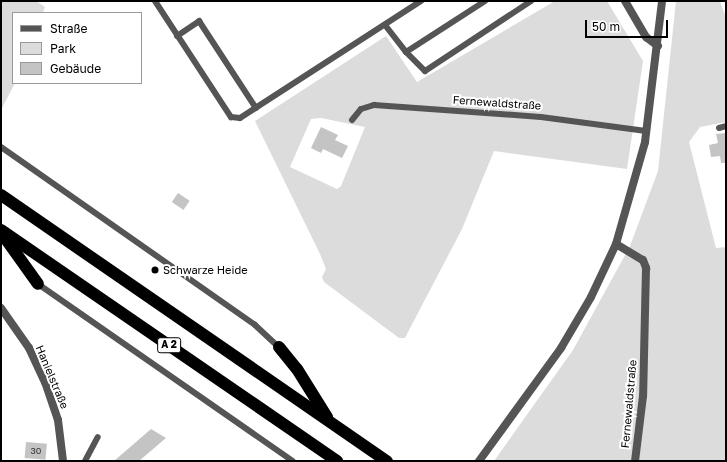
<!DOCTYPE html>
<html>
<head>
<meta charset="utf-8">
<style>
  body { margin:0 }
  #map { position:relative; width:727px; height:462px; overflow:hidden; background:#fff; font-family:"Golos Text",sans-serif }
  div>[style] { position:absolute }
  .green>* { inset:0; background:#dcdcdc }
  .building>* { inset:0; background:#c4c4c4; transform-origin:0 0 }
  .service>* { height:6px; margin:-3px; padding:0 3px; transform-origin:3px; border-radius:3px; background:#555 }
  .minor>* { height:8px; margin:-4px; padding:0 4px; transform-origin:4px; border-radius:4px; background:#555 }
  .motorway>* { height:12px; margin:-6px; padding:0 6px; transform-origin:6px; border-radius:6px; background:#000 }
  .dots>* { width:11px; height:11px; translate:-50% -50%; box-sizing:border-box; border:2px solid #fff; border-radius:50% }
  span { translate:-50% -50%; white-space:nowrap; text-align:center; line-height:1.15; -webkit-text-stroke:4px #fff; paint-order:stroke }
  .number-label { font-size:9px; color:#313131 }
  .number-label span { -webkit-text-stroke-width:0 }
  .shield-label span { padding:1px 3px; background:#fff; border:1px solid; border-radius:3px; -webkit-text-stroke-width:0 }
  .shield-label { font-size:10px; color:#000; font-weight:700 }
  .street-label { font-size:11px; color:#000 }
  .poi-label { font-size:11px; color:#000 }
  .left { translate:0 -50%; text-align:left }
  .frame { position:absolute; inset:0; border:2px solid #000; pointer-events:none }
  .legend { position:absolute; left:12px; top:12px; width:130px; height:72px; box-sizing:border-box; background:#fff; border:1px solid #999; margin:0; padding:5px 7px; list-style:none; font-size:12px; color:#000 }
  .legend li { display:flex; align-items:center; gap:8px; height:20px }
  .legend b { width:20px; border:1px solid #999 }
  .scale { position:absolute; left:585px; top:20px; width:83px; height:18px; box-sizing:border-box; border:2px solid #000; border-top:0; padding-left:5px; font-size:12px; line-height:14px; white-space:nowrap; color:#000; -webkit-text-stroke:3px #fff; paint-order:stroke }
</style>
</head>
<body>
<div id="map">
  <div class="green">
    <div style="clip-path:polygon(1px 1px,36px 1px,45px 7px,43px 13px,13px 13px,15px 83px,1px 110px)"></div>
    <div style="clip-path:polygon(evenodd,555px 1px,607px 1px,643px 61px,627px 169px,494px 151px,462px 229px,407px 334px,405px 338px,399px 338px,324px 282px,322px 277px,326px 269px,320px 254px,255px 121px,386px 36px,417px 82px,555px 1px,321px 118px,365px 127px,341px 186px,337px 189px,290px 167px,311px 119px,321px 118px)"></div>
    <div style="clip-path:polygon(676px 1px,720px 1px,726px 18px,726px 122px,700px 127px,689px 142px,716px 248px,726px 247px,726px 461px,494px 461px,573px 350px,630px 246px,658px 171px)"></div>
  </div>
  <div class="building">
    <div style="clip-path:polygon(321px 127px,338px 135px,335px 140px,348px 146px,342px 158px,323px 149px,321px 153px,311px 148px)"></div>
    <div style="clip-path:polygon(726px 133px,726px 163px,721px 163px,720px 156px,711px 157px,709px 145px,718px 143px,716px 134px)"></div>
    <div style="left:178px;top:193px;width:14px;height:11px;rotate:34deg"></div>
    <div style="clip-path:polygon(151px 429px,166px 438px,139px 461px,114px 461px)"></div>
    <div style="left:26px;top:442px;width:21px;height:16px;rotate:5deg"></div>
  </div>
  <div class="service">
    <div style="left:155px;top:1px;width:139px;rotate:56.8deg"></div>
    <div style="left:231px;top:117px;width:9px;rotate:6deg"></div>
    <div style="left:240px;top:118px;width:216px;rotate:-32.9deg"></div>
    <div style="left:385px;top:25px;width:34px;rotate:52deg"></div>
    <div style="left:406px;top:52px;width:94px;rotate:-32.8deg"></div>
    <div style="left:177px;top:36px;width:27px;rotate:-34deg"></div>
    <div style="left:199px;top:21px;width:104px;rotate:56.8deg"></div>
    <div style="left:406px;top:52px;width:27px;rotate:45deg"></div>
    <div style="left:425px;top:71px;width:127px;rotate:-33.4deg"></div>
    <div style="left:352px;top:120px;width:14px;rotate:-51deg"></div>
    <div style="left:361px;top:109px;width:14px;rotate:-17deg"></div>
    <div style="left:374px;top:105px;width:167px;rotate:4.1deg"></div>
    <div style="left:541px;top:117px;width:106px;rotate:7.6deg"></div>
    <div style="left:719px;top:128px;width:7px;rotate:-16deg"></div>
    <div style="left:1px;top:147px;width:310px;rotate:35deg"></div>
    <div style="left:255px;top:325px;width:33px;rotate:43deg"></div>
    <div style="left:38px;top:284px;width:310px;rotate:34.8deg"></div>
    <div style="left:85px;top:461px;width:27px;rotate:-62deg"></div>
  </div>
  <div class="minor">
    <div style="left:625px;top:1px;width:42px;rotate:59.7deg"></div>
    <div style="left:646px;top:37px;width:15px;rotate:37deg"></div>
    <div style="left:616px;top:244px;width:31px;rotate:31deg"></div>
    <div style="left:643px;top:260px;width:9px;rotate:69deg"></div>
    <div style="left:646px;top:268px;width:128px;rotate:91.3deg"></div>
    <div style="left:643px;top:396px;width:65px;rotate:97deg"></div>
    <div style="left:1px;top:308px;width:49px;rotate:55deg"></div>
    <div style="left:29px;top:348px;width:38px;rotate:65deg"></div>
    <div style="left:45px;top:382px;width:40px;rotate:71.1deg"></div>
    <div style="left:58px;top:420px;width:41px;rotate:83deg"></div>
    <div style="left:479px;top:461px;width:140px;rotate:-54deg"></div>
    <div style="left:561px;top:348px;width:59px;rotate:-59.5deg"></div>
    <div style="left:591px;top:297px;width:59px;rotate:-64.7deg"></div>
    <div style="left:616px;top:244px;width:106px;rotate:-74.1deg"></div>
    <div style="left:645px;top:142px;width:142px;rotate:-83.1deg"></div>
  </div>
  <div class="motorway">
    <div style="left:1px;top:195px;width:469px;rotate:34.6deg"></div>
    <div style="left:1px;top:230px;width:408px;rotate:34.5deg"></div>
    <div style="left:3px;top:235px;width:60px;rotate:54.5deg"></div>
    <div style="left:279px;top:347px;width:28px;rotate:51deg"></div>
    <div style="left:297px;top:369px;width:57px;rotate:58deg"></div>
  </div>
  <div class="dots">
    <div style="left:155px;top:270px;background:#000"></div>
  </div>
  <div class="number-label">
    <span style="left:36px;top:451px">30</span>
  </div>
  <div class="shield-label">
    <span style="left:169px;top:345px">A 2</span>
  </div>
  <div class="street-label">
    <span style="left:497px;top:103px;rotate:4deg">Fernewaldstraße</span>
    <span style="left:52px;top:377px;rotate:67deg">Hanielstraße</span>
    <span style="left:629px;top:404px;rotate:-85deg">Fernewaldstraße</span>
  </div>
  <div class="poi-label">
    <span class="left" style="left:163px;top:270px">Schwarze Heide</span>
  </div>
  <div class="frame"></div>
  <ul class="legend">
  <li><b style="height:5px;background:#555"></b>Straße</li>
  <li><b style="height:11px;background:#dcdcdc"></b>Park</li>
  <li><b style="height:11px;background:#c4c4c4"></b>Gebäude</li>
  </ul>
  <div class="scale">50 m</div>
</div>
</body>
</html>
